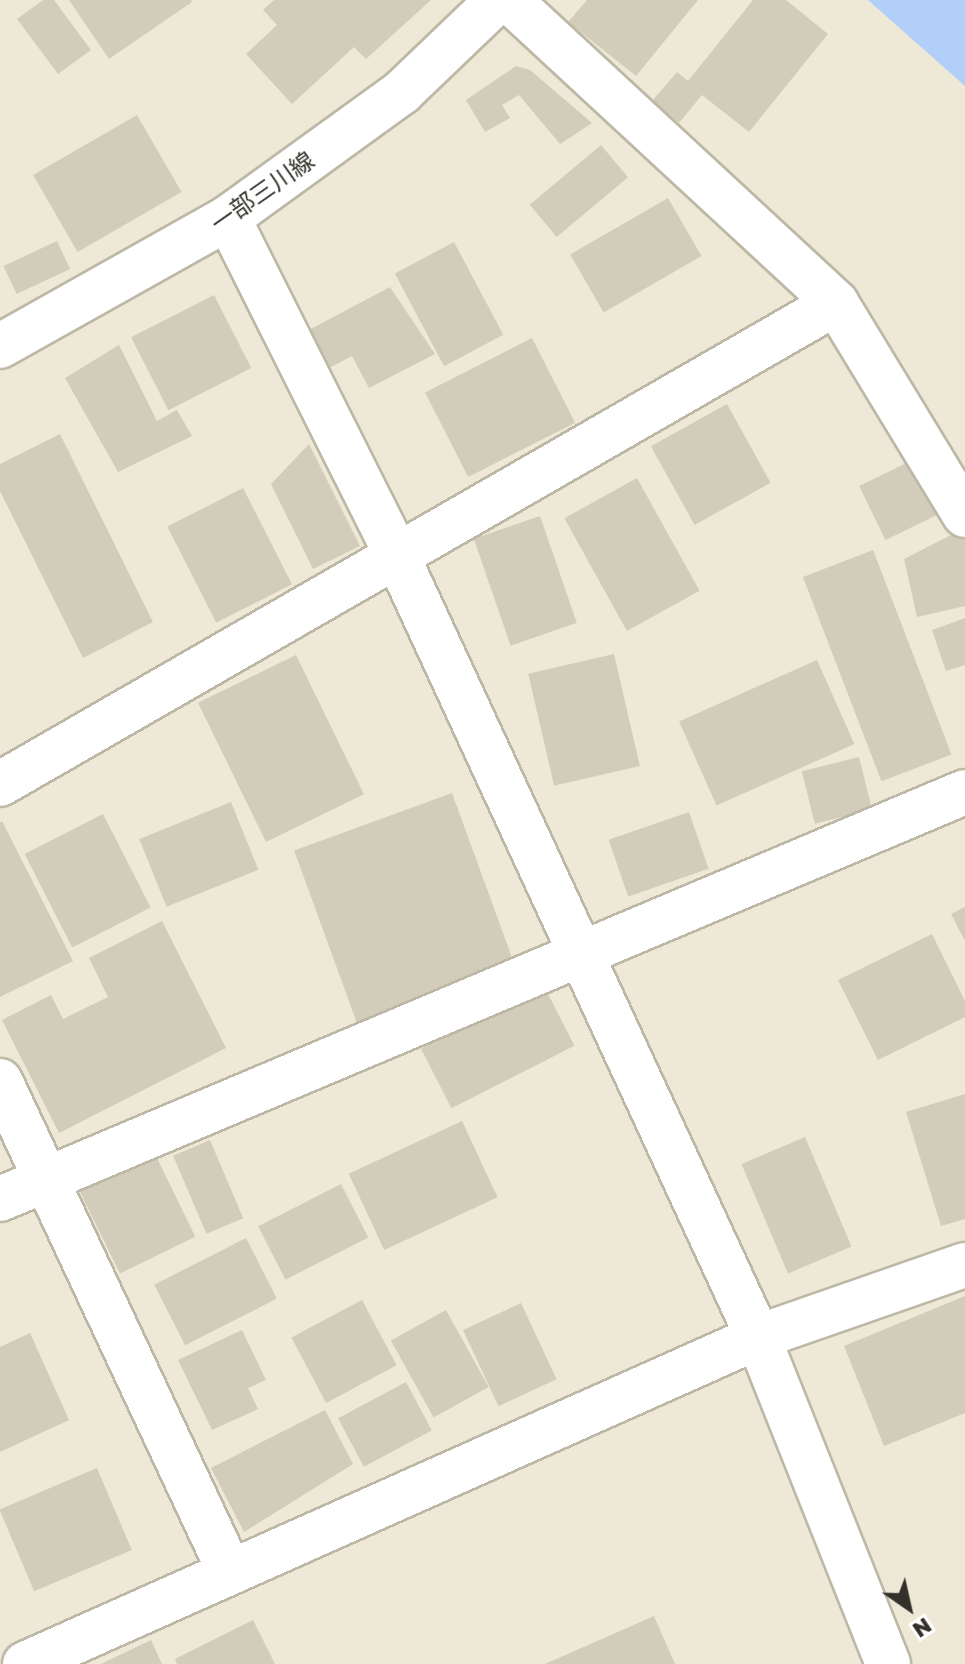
<!DOCTYPE html>
<html>
<head>
<meta charset="utf-8">
<style>
  body { margin:0 }
  #map { position:relative; width:965px; height:1664px; overflow:hidden; background:#eee8d6; font-family:"Golos Text","Noto Sans JP",sans-serif }
  div>[style] { position:absolute }
  .water>* { inset:0; background:#b1cff8 }
  .building>* { inset:0; background:#d2cdbb; transform-origin:0 0 }
  .roads { filter:drop-shadow(2px 0 #bdb8a6) drop-shadow(-2px 0 #bdb8a6) drop-shadow(0 2px #bdb8a6) drop-shadow(0 -2px #bdb8a6) }
  .street>* { height:44px; margin:-22px; padding:0 22px; transform-origin:22px; border-radius:22px; background:#fff }
  .secondary>* { height:44px; margin:-22px; padding:0 22px; transform-origin:22px; border-radius:22px; background:#fff }
  span { translate:-50% -50%; white-space:nowrap; text-align:center; line-height:1.15; -webkit-text-stroke:8px #fff; paint-order:stroke }
  .street-label { font-size:24px; color:#33312a }
  .north { position:absolute; left:869px; top:1568px; width:80px; height:80px; -webkit-text-stroke:6px #fff; paint-order:stroke; rotate:146deg; font-size:22px; font-weight:700; line-height:32px; text-align:center; color:#33312a }
  .north::after { content:''; display:block; margin:auto; width:28px; height:36px; background:#33312a; clip-path:polygon(50% 0,100% 100%,50% 72%,0 100%) }
</style>
</head>
<body>
<div id="map">
  <div class="water">
    <div style="clip-path:polygon(868px 0,965px 0,965px 86px)"></div>
  </div>
  <div class="building">
    <div style="clip-path:polygon(43px 0,54px 0,91px 50px,58px 74px,17px 19px)"></div>
    <div style="clip-path:polygon(69px 0,191px 0,192px 2px,109px 59px)"></div>
    <div style="clip-path:polygon(274px 0,431px 0,366px 59px,354px 47px,292px 104px,246px 54px,277px 25px,263px 10px)"></div>
    <div style="clip-path:polygon(587px 0,698px 0,636px 76px,568px 22px)"></div>
    <div style="clip-path:polygon(753px 0,786px 0,828px 34px,749px 132px,702px 95px,679px 123px,652px 101px,677px 72px,688px 81px)"></div>
    <div style="clip-path:polygon(516px 66px,530px 70px,592px 123px,560px 144px,519px 95px,502px 105px,510px 118px,485px 132px,466px 100px)"></div>
    <div style="left:137px;top:115px;width:89px;height:120px;rotate:60deg"></div>
    <div style="left:601px;top:145px;width:42px;height:93px;rotate:50deg"></div>
    <div style="left:668px;top:198px;width:67px;height:113px;rotate:60deg"></div>
    <div style="left:57px;top:241px;width:31px;height:59px;rotate:65deg"></div>
    <div style="left:454px;top:242px;width:105px;height:67px;rotate:62deg"></div>
    <div style="clip-path:polygon(390px 287px,435px 354px,369px 388px,352px 356px,329px 368px,309px 330px)"></div>
    <div style="left:214px;top:295px;width:82px;height:93px;rotate:63deg"></div>
    <div style="left:532px;top:338px;width:95px;height:120px;rotate:63deg"></div>
    <div style="clip-path:polygon(119px 345px,157px 421px,177px 410px,192px 436px,118px 472px,65px 378px)"></div>
    <div style="left:727px;top:404px;width:90px;height:87px;rotate:61deg"></div>
    <div style="clip-path:polygon(60px 434px,153px 622px,83px 658px,0 491px,0 464px)"></div>
    <div style="clip-path:polygon(309px 444px,360px 546px,313px 569px,271px 484px)"></div>
    <div style="left:923px;top:455px;width:60px;height:71px;rotate:64deg"></div>
    <div style="left:637px;top:478px;width:129px;height:83px;rotate:61deg"></div>
    <div style="left:243px;top:488px;width:108px;height:85px;rotate:63deg"></div>
    <div style="left:540px;top:516px;width:113px;height:70px;rotate:71deg"></div>
    <div style="clip-path:polygon(965px 528px,965px 606px,917px 617px,904px 559px)"></div>
    <div style="left:873px;top:550px;width:219px;height:75px;rotate:69deg"></div>
    <div style="clip-path:polygon(965px 618px,965px 665px,946px 671px,932px 630px)"></div>
    <div style="left:614px;top:654px;width:115px;height:88px;rotate:77deg"></div>
    <div style="left:296px;top:655px;width:155px;height:109px;rotate:64deg"></div>
    <div style="left:817px;top:660px;width:92px;height:151px;rotate:66deg"></div>
    <div style="left:859px;top:757px;width:54px;height:59px;rotate:76deg"></div>
    <div style="left:452px;top:793px;width:184px;height:168px;rotate:70deg"></div>
    <div style="left:231px;top:802px;width:73px;height:99px;rotate:68deg"></div>
    <div style="left:689px;top:812px;width:60px;height:85px;rotate:71deg"></div>
    <div style="left:103px;top:814px;width:105px;height:88px;rotate:63deg"></div>
    <div style="clip-path:polygon(2px 821px,73px 961px,0 997px,0 823px)"></div>
    <div style="clip-path:polygon(965px 907px,965px 941px,951px 914px)"></div>
    <div style="clip-path:polygon(162px 921px,226px 1048px,59px 1133px,2px 1020px,51px 995px,63px 1019px,108px 997px,89px 958px)"></div>
    <div style="clip-path:polygon(932px 934px,965px 1001px,965px 1017px,878px 1060px,838px 980px)"></div>
    <div style="left:544px;top:986px;width:67px;height:138px;rotate:63deg"></div>
    <div style="clip-path:polygon(965px 1094px,965px 1219px,941px 1226px,906px 1112px)"></div>
    <div style="left:462px;top:1121px;width:84px;height:125px;rotate:65deg"></div>
    <div style="left:805px;top:1137px;width:119px;height:69px;rotate:67deg"></div>
    <div style="left:210px;top:1140px;width:85px;height:40px;rotate:67deg"></div>
    <div style="left:155px;top:1154px;width:92px;height:84px;rotate:64deg"></div>
    <div style="left:341px;top:1184px;width:60px;height:93px;rotate:63deg"></div>
    <div style="left:246px;top:1238px;width:68px;height:103px;rotate:63deg"></div>
    <div style="clip-path:polygon(965px 1296px,965px 1413px,884px 1446px,844px 1346px)"></div>
    <div style="left:362px;top:1300px;width:74px;height:80px;rotate:62deg"></div>
    <div style="left:521px;top:1303px;width:84px;height:64px;rotate:65deg"></div>
    <div style="left:446px;top:1310px;width:88px;height:63px;rotate:61deg"></div>
    <div style="clip-path:polygon(242px 1330px,266px 1380px,248px 1388px,258px 1409px,212px 1430px,178px 1360px)"></div>
    <div style="clip-path:polygon(30px 1333px,69px 1420px,0 1452px,0 1347px)"></div>
    <div style="left:406px;top:1382px;width:55px;height:77px;rotate:62deg"></div>
    <div style="clip-path:polygon(325px 1410px,353px 1464px,244px 1532px,211px 1468px)"></div>
    <div style="left:97px;top:1468px;width:89px;height:106px;rotate:67deg"></div>
    <div style="clip-path:polygon(654px 1616px,675px 1664px,545px 1664px)"></div>
    <div style="clip-path:polygon(253px 1620px,275px 1664px,177px 1664px,175px 1659px)"></div>
    <div style="clip-path:polygon(151px 1640px,162px 1664px,101px 1664px)"></div>
  </div>
  <div class="roads">
    <div class="street">
      <div style="left:509px;top:0;width:446px;rotate:42.8deg"></div>
      <div style="left:836px;top:303px;width:248px;rotate:58.7deg"></div>
      <div style="left:228px;top:218px;width:380px;rotate:63.4deg"></div>
      <div style="left:398px;top:558px;width:858px;rotate:65.2deg"></div>
      <div style="left:758px;top:1337px;width:352px;rotate:68.3deg"></div>
      <div style="left:0;top:784px;width:964px;rotate:-29.91deg"></div>
      <div style="left:0;top:1081px;width:540px;rotate:64.91deg"></div>
      <div style="left:0;top:1199px;width:1047px;rotate:-22.87deg"></div>
      <div style="left:25px;top:1664px;width:803px;rotate:-24.04deg"></div>
      <div style="left:758px;top:1337px;width:219px;rotate:-19.2deg"></div>
    </div>
    <div class="secondary">
      <div style="left:0;top:346px;width:261px;rotate:-29.3deg"></div>
      <div style="left:228px;top:218px;width:215px;rotate:-35.9deg"></div>
      <div style="left:402px;top:92px;width:133px;rotate:-43.8deg"></div>
    </div>
  </div>
  <div class="street-label">
    <span style="left:262px;top:191px;rotate:-35deg">一部三川線</span>
  </div>
  <div class="north">N</div>
</div>
</body>
</html>
